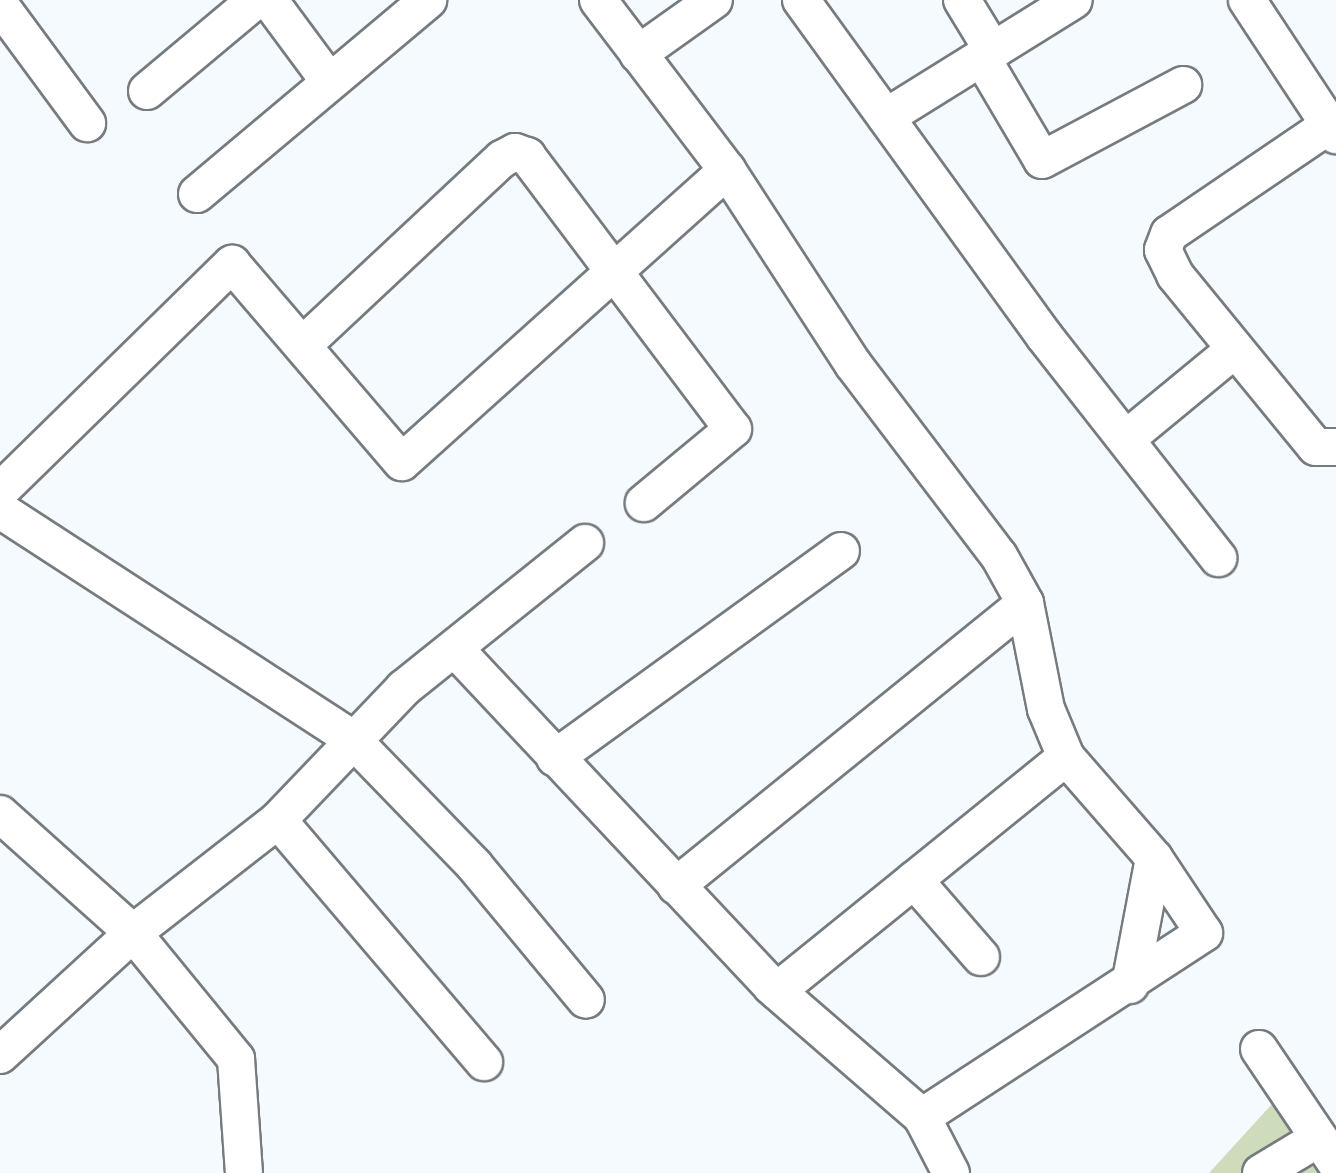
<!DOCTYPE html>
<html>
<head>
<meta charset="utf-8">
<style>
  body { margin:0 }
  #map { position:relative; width:1336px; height:1173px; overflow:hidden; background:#f5fafe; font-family:"Playfair Display",serif }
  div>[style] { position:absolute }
  .green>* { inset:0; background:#cedcbc }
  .roads { filter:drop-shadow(2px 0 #767b80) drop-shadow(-2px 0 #767b80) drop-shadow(0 2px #767b80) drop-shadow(0 -2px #767b80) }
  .minor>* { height:36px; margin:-18px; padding:0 18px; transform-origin:18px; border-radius:18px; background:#fff }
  span { translate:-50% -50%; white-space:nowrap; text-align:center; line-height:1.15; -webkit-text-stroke:7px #f5fafe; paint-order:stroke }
</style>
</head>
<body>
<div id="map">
  <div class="green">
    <div style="clip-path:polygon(1272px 1104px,1336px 1164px,1336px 1173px,1209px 1173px)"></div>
  </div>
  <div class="roads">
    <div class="minor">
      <div style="left:269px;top:0;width:101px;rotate:53.5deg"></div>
      <div style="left:598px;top:0;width:213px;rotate:52.8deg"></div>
      <div style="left:727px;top:170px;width:231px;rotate:57deg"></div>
      <div style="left:853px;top:364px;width:241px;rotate:52.8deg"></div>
      <div style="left:999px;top:556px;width:54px;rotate:61deg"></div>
      <div style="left:1025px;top:603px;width:108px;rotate:78.8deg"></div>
      <div style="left:1046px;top:709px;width:52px;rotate:67.4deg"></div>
      <div style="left:1066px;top:757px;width:134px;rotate:48.9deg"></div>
      <div style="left:1154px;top:858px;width:90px;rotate:56.3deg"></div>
      <div style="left:1204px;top:933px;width:337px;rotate:146.9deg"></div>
      <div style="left:801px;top:0;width:416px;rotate:54.1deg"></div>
      <div style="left:1045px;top:337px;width:281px;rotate:51.9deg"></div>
      <div style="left:962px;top:0;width:60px;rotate:58.7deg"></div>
      <div style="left:1247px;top:0;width:162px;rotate:56.6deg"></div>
      <div style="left:0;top:5px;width:147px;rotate:53.6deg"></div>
      <div style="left:638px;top:54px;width:93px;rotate:-35.4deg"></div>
      <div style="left:982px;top:58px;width:118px;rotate:59.5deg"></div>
      <div style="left:1042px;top:160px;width:160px;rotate:-28deg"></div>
      <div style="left:147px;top:91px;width:142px;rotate:-39.9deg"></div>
      <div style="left:886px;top:117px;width:221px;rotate:-31.9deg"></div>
      <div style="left:1328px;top:126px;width:192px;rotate:145.8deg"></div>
      <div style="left:1169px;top:234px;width:17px;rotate:111deg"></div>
      <div style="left:1163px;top:250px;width:28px;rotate:64deg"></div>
      <div style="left:1175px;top:275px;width:222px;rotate:50.7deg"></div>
      <div style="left:1316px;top:447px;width:20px"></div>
      <div style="left:197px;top:194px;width:302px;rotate:-40deg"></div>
      <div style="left:304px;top:344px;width:271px;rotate:-43.1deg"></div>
      <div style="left:502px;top:159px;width:15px;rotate:-28deg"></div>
      <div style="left:515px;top:152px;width:13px;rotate:18deg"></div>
      <div style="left:527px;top:156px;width:342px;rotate:53deg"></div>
      <div style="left:733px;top:429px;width:116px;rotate:140.3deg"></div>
      <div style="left:1126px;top:439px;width:141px;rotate:-39.5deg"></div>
      <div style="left:0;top:491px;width:325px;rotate:-44.4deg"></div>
      <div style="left:232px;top:264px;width:261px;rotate:49.4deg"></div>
      <div style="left:402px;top:462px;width:437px;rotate:-41.9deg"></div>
      <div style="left:0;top:510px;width:419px;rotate:33deg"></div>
      <div style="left:351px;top:738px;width:177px;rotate:45.9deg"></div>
      <div style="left:474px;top:865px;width:175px;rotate:50.3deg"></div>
      <div style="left:455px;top:649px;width:462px;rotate:46.8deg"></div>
      <div style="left:771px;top:986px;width:200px;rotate:40.9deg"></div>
      <div style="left:922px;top:1117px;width:63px;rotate:62.6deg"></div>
      <div style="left:555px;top:758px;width:353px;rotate:-35.9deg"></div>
      <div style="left:0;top:814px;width:178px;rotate:41.8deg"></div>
      <div style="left:133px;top:933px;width:163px;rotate:50.7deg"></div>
      <div style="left:236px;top:1059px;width:114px;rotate:86deg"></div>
      <div style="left:278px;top:820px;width:318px;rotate:49.6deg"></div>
      <div style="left:914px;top:880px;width:102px;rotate:49deg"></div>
      <div style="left:676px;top:886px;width:449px;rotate:-39deg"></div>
      <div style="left:1130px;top:985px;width:129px;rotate:-79.3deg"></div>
      <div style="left:777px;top:991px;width:372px;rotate:-39deg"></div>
      <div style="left:1259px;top:1049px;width:138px;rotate:56deg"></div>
      <div style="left:0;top:1055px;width:180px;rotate:-42.5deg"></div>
      <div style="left:133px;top:933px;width:184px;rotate:-37.9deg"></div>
      <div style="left:278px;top:820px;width:182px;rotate:-46.3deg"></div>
      <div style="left:404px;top:688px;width:232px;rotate:-38.7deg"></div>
      <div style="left:1261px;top:1173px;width:64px;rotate:-31deg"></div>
    </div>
  </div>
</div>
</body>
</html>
